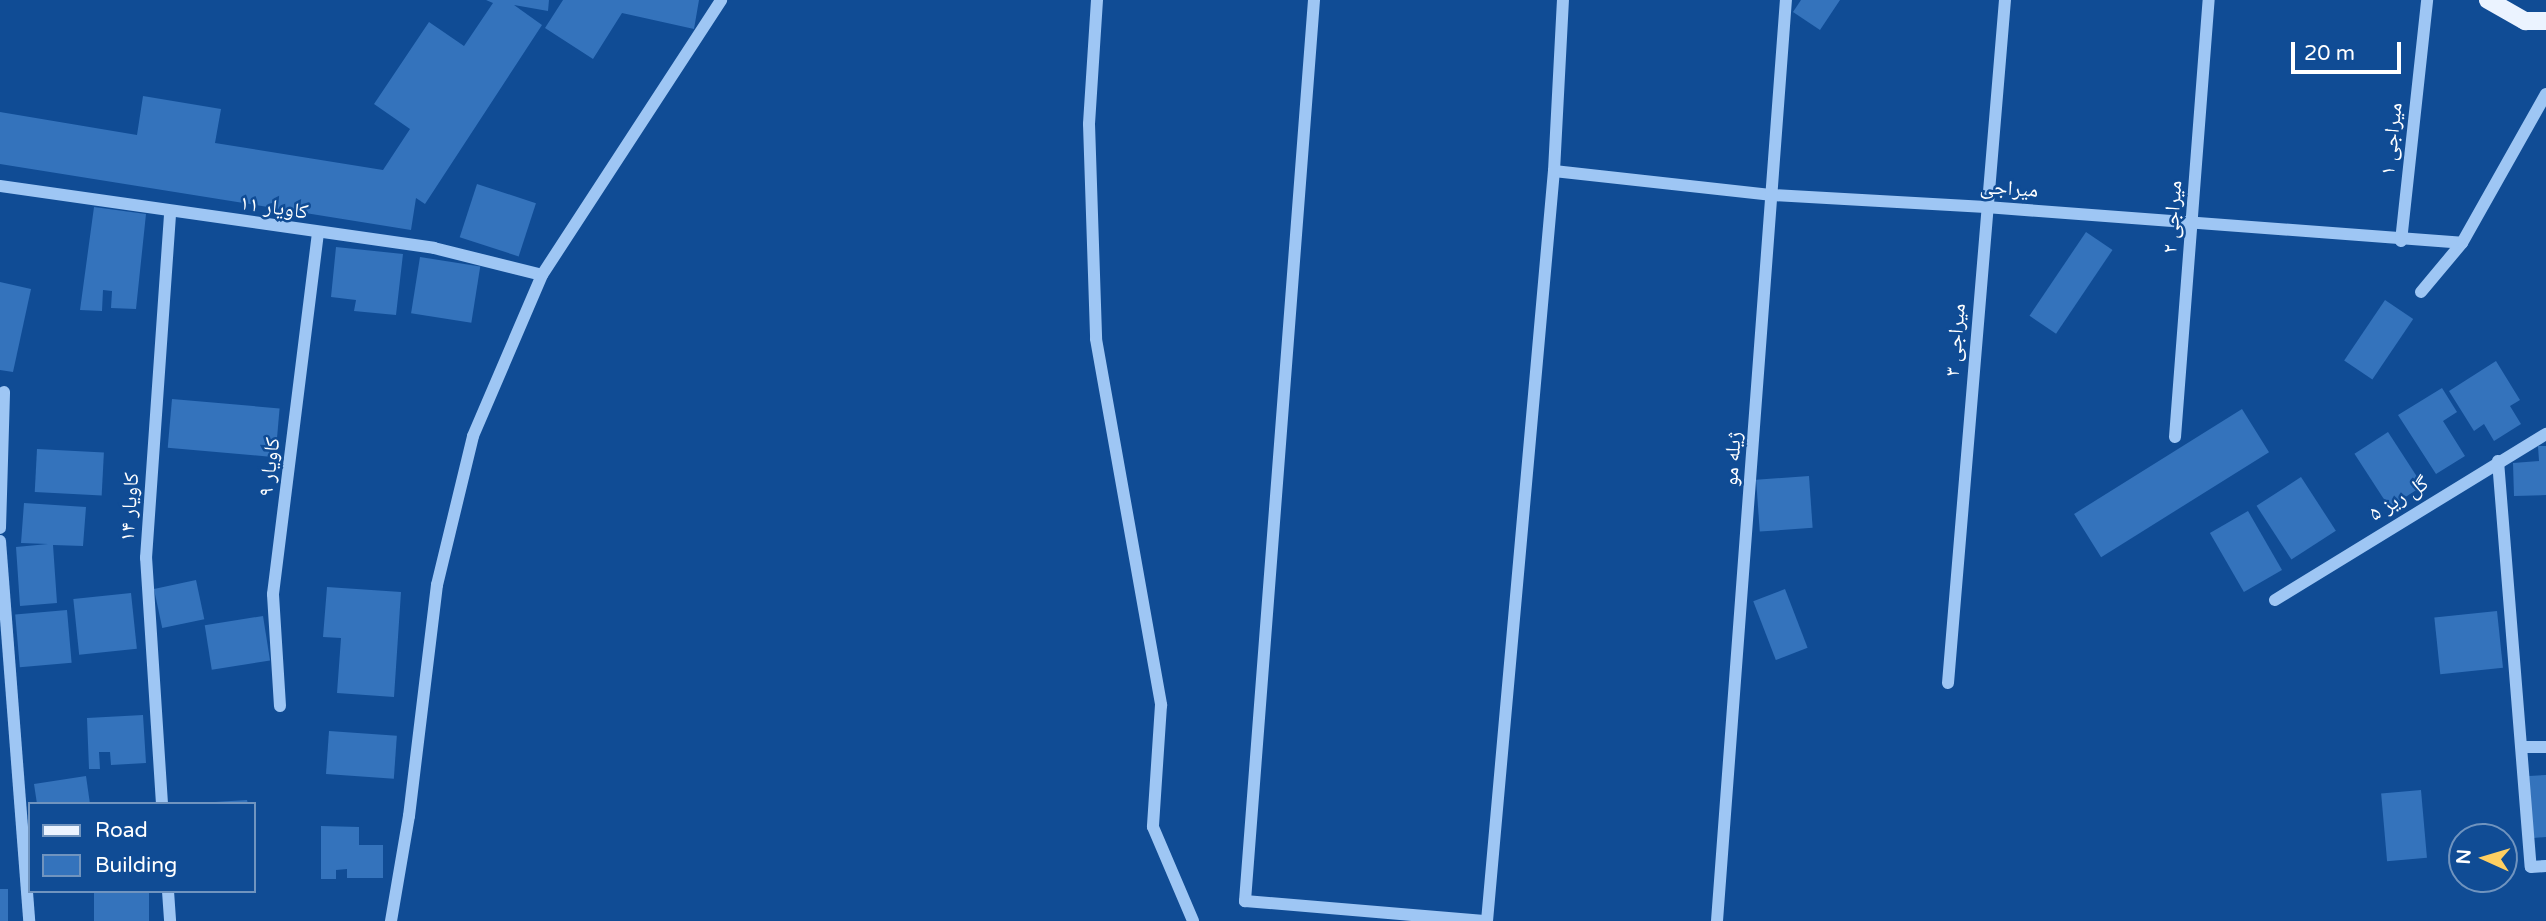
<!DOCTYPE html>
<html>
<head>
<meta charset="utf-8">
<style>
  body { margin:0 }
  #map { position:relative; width:2546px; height:921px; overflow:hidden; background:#104c95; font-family:"Varela Round","Noto Naskh Arabic",sans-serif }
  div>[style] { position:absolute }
  .building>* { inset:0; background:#3473bc; transform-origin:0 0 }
  .minor>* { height:12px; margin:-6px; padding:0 6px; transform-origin:6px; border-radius:6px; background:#9ec6f4 }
  .major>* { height:18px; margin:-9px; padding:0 9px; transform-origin:9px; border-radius:9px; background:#ebf3ff }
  span { translate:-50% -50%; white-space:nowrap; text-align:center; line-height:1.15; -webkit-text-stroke:5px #104c95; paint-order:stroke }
  .street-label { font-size:21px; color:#fff }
  .legend { position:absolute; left:28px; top:802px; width:228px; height:91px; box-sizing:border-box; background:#104c95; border:2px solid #7094bf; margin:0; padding:9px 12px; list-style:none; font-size:21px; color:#fff }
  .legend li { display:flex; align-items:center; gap:14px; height:35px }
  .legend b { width:35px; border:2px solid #7094bf }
  .north { position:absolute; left:2448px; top:823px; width:70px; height:70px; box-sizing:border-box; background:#104c95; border:2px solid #7094bf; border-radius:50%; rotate:274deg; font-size:19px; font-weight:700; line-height:28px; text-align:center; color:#fff }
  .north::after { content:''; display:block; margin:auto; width:24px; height:32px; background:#ffcf61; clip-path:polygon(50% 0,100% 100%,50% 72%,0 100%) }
  .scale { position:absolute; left:2291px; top:42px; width:110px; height:32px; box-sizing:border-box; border:4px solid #fff; border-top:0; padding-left:9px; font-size:21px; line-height:24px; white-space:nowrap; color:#fff; -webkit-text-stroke:5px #104c95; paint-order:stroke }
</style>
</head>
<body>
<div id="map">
  <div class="building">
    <div style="clip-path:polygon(486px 0,549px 0,548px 11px,514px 5px,542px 25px,425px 204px,416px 198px,411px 230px,0 164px,0 112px,137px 135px,143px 96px,221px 109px,215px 143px,383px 170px,410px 129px,374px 104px,429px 22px,464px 46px,493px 3px)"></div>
    <div style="clip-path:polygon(563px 0,699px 0,694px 29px,622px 13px,593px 59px,545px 28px)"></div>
    <div style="clip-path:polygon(1801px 0,1840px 0,1820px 30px,1793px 12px)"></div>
    <div style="left:477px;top:184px;width:62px;height:56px;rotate:18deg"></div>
    <div style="clip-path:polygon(94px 207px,146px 214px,136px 309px,111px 308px,112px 291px,103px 290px,102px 311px,80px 310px)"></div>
    <div style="left:2086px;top:232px;width:32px;height:101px;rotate:34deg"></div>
    <div style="clip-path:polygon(336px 247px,403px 254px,396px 315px,354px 311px,356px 300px,331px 297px)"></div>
    <div style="left:420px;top:257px;width:61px;height:57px;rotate:9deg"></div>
    <div style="clip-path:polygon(0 282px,31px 289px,13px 372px,0 370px)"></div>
    <div style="left:2385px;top:300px;width:34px;height:73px;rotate:34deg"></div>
    <div style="clip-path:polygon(2496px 361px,2520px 400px,2510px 406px,2521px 424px,2494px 441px,2484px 424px,2474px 431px,2449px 391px)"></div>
    <div style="clip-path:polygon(2442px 388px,2457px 412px,2443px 421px,2465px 456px,2436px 474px,2398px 415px)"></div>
    <div style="left:172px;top:399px;width:108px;height:49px;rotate:5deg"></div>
    <div style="left:2242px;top:409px;width:51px;height:198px;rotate:58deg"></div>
    <div style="left:2388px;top:432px;width:64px;height:40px;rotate:57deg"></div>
    <div style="clip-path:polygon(2538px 446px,2546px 446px,2546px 495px,2514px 496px,2513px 463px,2539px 461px)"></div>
    <div style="left:37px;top:449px;width:67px;height:43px;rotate:3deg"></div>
    <div style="left:1809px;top:476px;width:52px;height:53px;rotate:86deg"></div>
    <div style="left:2301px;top:477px;width:64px;height:53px;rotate:57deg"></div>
    <div style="clip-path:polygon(24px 503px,86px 507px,83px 546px,53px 545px,57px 603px,20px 606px,16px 547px,48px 544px,21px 543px)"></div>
    <div style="left:2248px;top:511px;width:68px;height:44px;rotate:60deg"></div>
    <div style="left:196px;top:580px;width:40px;height:43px;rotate:78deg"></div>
    <div style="clip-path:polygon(327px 587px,401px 592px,394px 697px,337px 693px,341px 638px,323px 637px)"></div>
    <div style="left:1785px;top:589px;width:63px;height:34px;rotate:69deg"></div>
    <div style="left:131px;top:593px;width:56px;height:58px;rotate:84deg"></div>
    <div style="left:67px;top:610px;width:53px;height:52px;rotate:85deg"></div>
    <div style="left:2497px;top:611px;width:57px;height:63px;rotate:84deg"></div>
    <div style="left:263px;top:616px;width:45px;height:59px;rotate:81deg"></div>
    <div style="clip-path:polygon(143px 715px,146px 763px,111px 765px,110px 752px,99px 752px,100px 769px,89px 769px,87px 718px)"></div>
    <div style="left:329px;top:731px;width:68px;height:43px;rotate:4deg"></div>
    <div style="clip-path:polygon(2546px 775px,2546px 837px,2533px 838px,2529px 776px)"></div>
    <div style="clip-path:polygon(86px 776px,90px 804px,37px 804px,34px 784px)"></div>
    <div style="left:2421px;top:790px;width:68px;height:40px;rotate:85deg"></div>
    <div style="clip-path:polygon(247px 800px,248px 804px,215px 804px,215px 802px)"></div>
    <div style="clip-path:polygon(321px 826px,359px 827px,359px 845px,383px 845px,383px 878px,347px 878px,347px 869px,336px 870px,336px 879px,321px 879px)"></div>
    <div style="left:0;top:889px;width:8px;height:32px"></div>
    <div style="left:94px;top:891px;width:55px;height:30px"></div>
  </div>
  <div class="minor">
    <div style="left:1097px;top:0;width:124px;rotate:93.7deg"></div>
    <div style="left:1089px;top:124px;width:215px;rotate:88.1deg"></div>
    <div style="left:1096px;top:339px;width:372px;rotate:79.9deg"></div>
    <div style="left:1161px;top:705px;width:122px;rotate:93.8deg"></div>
    <div style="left:1153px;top:827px;width:102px;rotate:66.9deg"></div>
    <div style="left:1314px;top:0;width:904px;rotate:94.38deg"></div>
    <div style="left:1245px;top:901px;width:237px;rotate:4.8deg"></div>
    <div style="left:1554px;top:171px;width:220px;rotate:6.3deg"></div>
    <div style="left:1773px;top:195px;width:213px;rotate:3.2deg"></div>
    <div style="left:1986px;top:207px;width:477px;rotate:4.3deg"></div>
    <div style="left:0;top:186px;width:438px;rotate:8.1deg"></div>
    <div style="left:434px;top:248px;width:111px;rotate:14deg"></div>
    <div style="left:2401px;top:241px;width:242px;rotate:-83.8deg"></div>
    <div style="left:2421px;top:292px;width:64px;rotate:-50.1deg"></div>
    <div style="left:2462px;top:243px;width:171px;rotate:-60.6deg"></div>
    <div style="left:2175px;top:437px;width:438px;rotate:-85.6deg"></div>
    <div style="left:2498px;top:461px;width:407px;rotate:85.4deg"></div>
    <div style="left:2531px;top:867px;width:15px;rotate:-4deg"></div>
    <div style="left:0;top:528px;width:136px;rotate:-88.3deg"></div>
    <div style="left:0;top:541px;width:381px;rotate:85.6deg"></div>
    <div style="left:2275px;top:600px;width:318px;rotate:-31.5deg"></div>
    <div style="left:1948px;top:683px;width:685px;rotate:-85.23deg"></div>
    <div style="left:280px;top:706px;width:112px;rotate:-93.6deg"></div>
    <div style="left:273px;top:594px;width:363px;rotate:-82.9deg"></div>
    <div style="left:2522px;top:747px;width:24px"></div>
    <div style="left:162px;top:804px;width:247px;rotate:-93.7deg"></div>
    <div style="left:146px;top:558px;width:345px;rotate:-86deg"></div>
    <div style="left:168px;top:891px;width:30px;rotate:86deg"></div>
    <div style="left:391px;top:921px;width:107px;rotate:-80.3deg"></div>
    <div style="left:409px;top:816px;width:233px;rotate:-83.1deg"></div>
    <div style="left:437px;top:585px;width:153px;rotate:-76.4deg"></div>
    <div style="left:473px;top:436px;width:175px;rotate:-66.8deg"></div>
    <div style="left:542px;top:275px;width:328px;rotate:-56.9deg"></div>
    <div style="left:1487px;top:921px;width:753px;rotate:-84.9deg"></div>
    <div style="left:1554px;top:171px;width:171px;rotate:-87deg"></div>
    <div style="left:1717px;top:921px;width:924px;rotate:-85.72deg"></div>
  </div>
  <div class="major">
    <div style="left:2488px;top:0;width:43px;rotate:29.6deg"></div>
    <div style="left:2525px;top:21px;width:21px"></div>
  </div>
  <div class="street-label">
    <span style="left:2392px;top:139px;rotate:-84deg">میراجی ۱</span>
    <span style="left:2009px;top:189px;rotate:4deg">میراجی</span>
    <span style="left:274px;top:208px;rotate:8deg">کاویار ۱۱</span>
    <span style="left:2173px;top:217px;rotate:-86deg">میراجی ۲</span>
    <span style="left:1956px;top:340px;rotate:-85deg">میراجی ۳</span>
    <span style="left:1733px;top:459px;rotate:-86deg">ژیله مو</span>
    <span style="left:270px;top:467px;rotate:-83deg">کاویار ۹</span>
    <span style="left:2399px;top:499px;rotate:-32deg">گل ریز ۵</span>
    <span style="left:130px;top:507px;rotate:-86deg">کاویار ۱۴</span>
  </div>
  <ul class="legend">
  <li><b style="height:9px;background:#ebf3ff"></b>Road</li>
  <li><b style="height:19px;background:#3473bc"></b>Building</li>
  </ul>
  <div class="north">N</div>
  <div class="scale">20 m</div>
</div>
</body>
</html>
